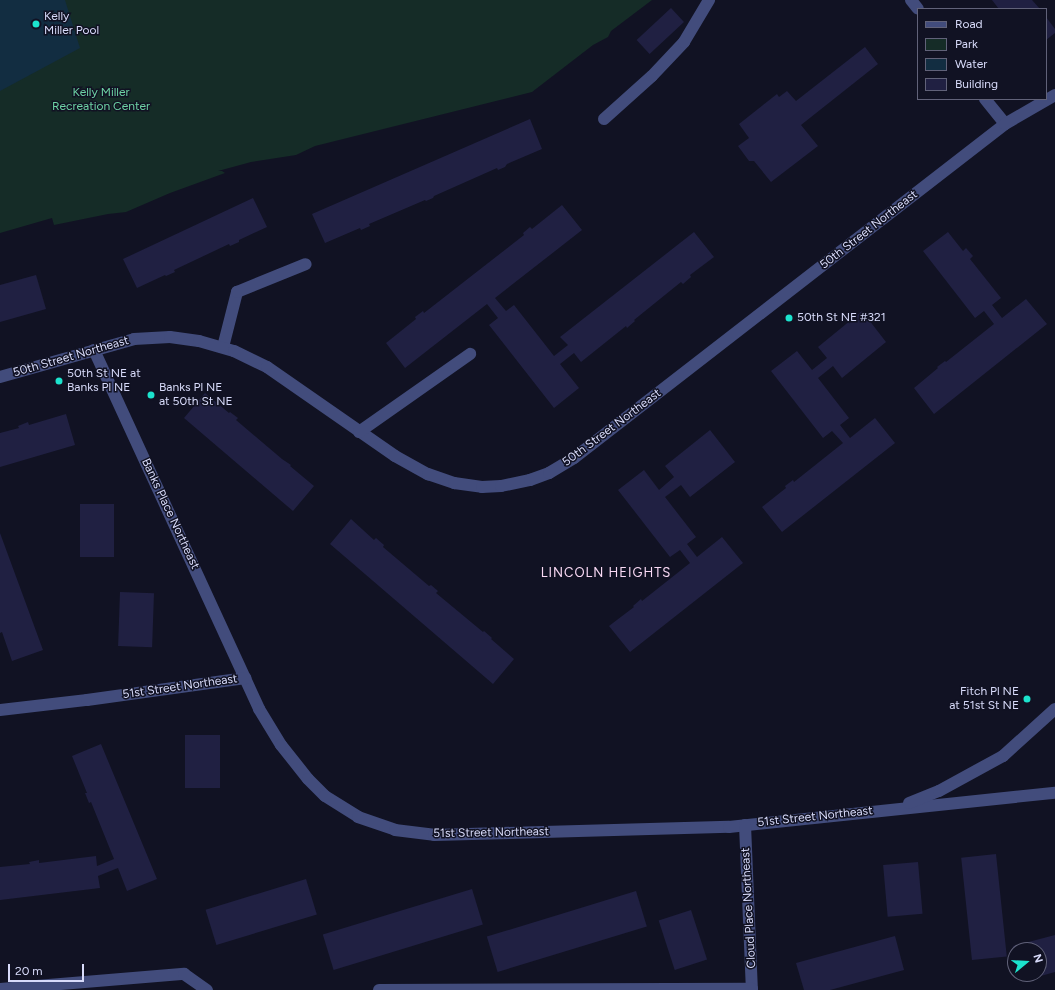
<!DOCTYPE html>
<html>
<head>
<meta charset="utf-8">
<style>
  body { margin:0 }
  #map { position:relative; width:1055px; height:990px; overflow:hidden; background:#111223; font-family:Figtree,sans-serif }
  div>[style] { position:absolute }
  .green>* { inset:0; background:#152c27 }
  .water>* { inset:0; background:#122d41 }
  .building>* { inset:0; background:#202042; transform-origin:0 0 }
  .minor>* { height:12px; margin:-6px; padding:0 6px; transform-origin:6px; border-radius:6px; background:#424c7c }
  .dots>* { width:11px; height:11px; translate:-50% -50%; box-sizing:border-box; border:2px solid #111223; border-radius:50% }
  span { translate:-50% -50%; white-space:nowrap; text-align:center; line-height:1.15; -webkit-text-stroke:3px #111223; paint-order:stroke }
  .poi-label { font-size:12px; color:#d8dbfa }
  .left { translate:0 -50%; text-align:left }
  .right { translate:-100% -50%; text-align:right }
  .park-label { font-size:12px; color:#6dd2a4 }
  .street-label { font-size:12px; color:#d8dbfa }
  .neighbourhood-label { font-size:13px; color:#fadaf5; letter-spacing:1px }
  .legend { position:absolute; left:917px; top:8px; width:130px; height:92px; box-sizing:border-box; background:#111223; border:1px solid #616279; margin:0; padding:5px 7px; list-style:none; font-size:12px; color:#d8dbfa }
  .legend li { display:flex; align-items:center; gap:8px; height:20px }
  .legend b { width:20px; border:1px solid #616279 }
  .north { position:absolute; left:1007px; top:942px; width:40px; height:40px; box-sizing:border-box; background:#111223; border:1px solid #616279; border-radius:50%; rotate:72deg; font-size:11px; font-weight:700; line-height:16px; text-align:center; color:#d8dbfa }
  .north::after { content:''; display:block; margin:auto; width:14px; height:18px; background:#1ce3cd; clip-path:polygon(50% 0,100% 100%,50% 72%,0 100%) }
  .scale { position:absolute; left:8px; top:964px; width:76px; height:18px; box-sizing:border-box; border:2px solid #d8dbfa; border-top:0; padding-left:5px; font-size:12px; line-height:14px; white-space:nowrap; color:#d8dbfa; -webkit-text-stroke:3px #111223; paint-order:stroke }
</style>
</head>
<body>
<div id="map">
  <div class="green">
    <div style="clip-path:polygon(0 0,652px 0,611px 31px,608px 37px,593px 45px,532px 92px,315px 146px,296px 155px,251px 162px,218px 171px,222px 171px,225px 173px,170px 193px,126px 212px,108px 214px,54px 225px,52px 218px,0 233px)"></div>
  </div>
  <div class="water">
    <div style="clip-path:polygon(0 0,65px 0,80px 48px,0 91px)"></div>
  </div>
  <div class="building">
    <div style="clip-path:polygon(992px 0,1032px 0,1040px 9px,999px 9px)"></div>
    <div style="left:671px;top:8px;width:19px;height:47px;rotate:47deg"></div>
    <div style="clip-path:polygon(1046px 17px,1055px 29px,1055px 33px,1046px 40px)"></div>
    <div style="clip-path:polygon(865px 47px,878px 64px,801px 125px,818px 146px,771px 182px,754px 161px,749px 161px,738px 146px,749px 138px,739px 124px,777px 94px,779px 97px,787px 91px,796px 101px)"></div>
    <div style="clip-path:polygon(530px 119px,542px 149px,507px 164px,505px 167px,498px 170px,497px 168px,434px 196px,433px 198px,426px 201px,425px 200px,369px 224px,370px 226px,361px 230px,360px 228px,325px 243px,312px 214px)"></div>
    <div style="clip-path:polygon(253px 198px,267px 227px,239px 240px,239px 242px,230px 246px,229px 244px,174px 270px,175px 272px,166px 276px,165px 275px,137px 288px,123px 259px)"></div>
    <div style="clip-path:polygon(562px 205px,582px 230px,495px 298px,506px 311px,514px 305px,554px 356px,568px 345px,560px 337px,694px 232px,714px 257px,690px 275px,691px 277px,683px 284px,681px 282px,634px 320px,635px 321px,627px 328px,626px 326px,581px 362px,574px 353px,560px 364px,579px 388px,554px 408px,489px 325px,498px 318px,487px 304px,405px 368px,386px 343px,416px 319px,415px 317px,423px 311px,424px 313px,524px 235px,523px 233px,530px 227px,532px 229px)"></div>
    <div style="clip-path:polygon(948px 232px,963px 251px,966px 248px,973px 256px,970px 259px,1001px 298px,992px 305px,1002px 318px,1026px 299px,1047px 324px,934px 414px,914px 388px,938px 368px,937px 367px,945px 361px,946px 362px,994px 324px,984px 311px,975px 318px,923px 251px)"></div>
    <div style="clip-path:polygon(36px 275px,46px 309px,0 322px,0 285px)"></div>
    <div style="clip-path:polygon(862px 311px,886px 342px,842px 378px,833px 366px,818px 378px,849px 418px,840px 425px,850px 438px,875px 418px,895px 443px,782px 532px,762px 507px,786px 488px,785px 486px,793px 480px,794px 482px,843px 443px,832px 431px,823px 438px,771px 371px,797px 351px,812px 370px,827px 358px,818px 347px)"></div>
    <div style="clip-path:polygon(205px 393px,229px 413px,230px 412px,238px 418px,236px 420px,282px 459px,291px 465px,290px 466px,314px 486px,293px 511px,184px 418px)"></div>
    <div style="clip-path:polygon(66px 414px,75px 445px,0 467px,0 433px,19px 428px,18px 426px,28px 422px,29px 425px)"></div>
    <div style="clip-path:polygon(710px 430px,735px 462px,690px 497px,681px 485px,665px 497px,696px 537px,687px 544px,697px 557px,722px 537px,743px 563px,630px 652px,609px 626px,634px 607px,633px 606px,641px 599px,642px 601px,690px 563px,680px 550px,670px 557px,618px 490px,644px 470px,659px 490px,674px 477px,665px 466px)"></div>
    <div style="left:80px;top:504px;width:34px;height:53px"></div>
    <div style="clip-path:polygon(351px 519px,374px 540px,376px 538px,384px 545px,383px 547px,429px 586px,431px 585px,438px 591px,436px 593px,483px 632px,484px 631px,492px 638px,491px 639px,514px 659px,493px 684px,330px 544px)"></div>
    <div style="clip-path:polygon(0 533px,43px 650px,12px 661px,2px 632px,0 633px)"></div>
    <div style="left:120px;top:592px;width:34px;height:54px;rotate:2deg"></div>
    <div style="left:185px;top:735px;width:35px;height:53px"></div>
    <div style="clip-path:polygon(101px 744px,157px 879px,127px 891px,118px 868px,98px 876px,100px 888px,0 900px,0 867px,30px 864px,29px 862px,39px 860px,39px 863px,96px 856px,97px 866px,114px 859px,91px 802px,89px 803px,85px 793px,87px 793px,72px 756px)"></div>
    <div style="left:996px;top:854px;width:103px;height:35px;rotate:84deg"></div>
    <div style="left:918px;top:862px;width:52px;height:35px;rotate:85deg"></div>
    <div style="left:306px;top:879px;width:37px;height:105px;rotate:73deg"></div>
    <div style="left:472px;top:889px;width:37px;height:156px;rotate:73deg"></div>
    <div style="left:636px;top:891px;width:37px;height:156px;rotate:73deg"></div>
    <div style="left:691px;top:910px;width:52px;height:34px;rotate:72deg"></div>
    <div style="clip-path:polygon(1055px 935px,1055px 972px,1023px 981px,1021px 974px,1039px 974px,1039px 950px,1014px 950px,1013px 946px)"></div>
    <div style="clip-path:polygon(895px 936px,904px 970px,830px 990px,804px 990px,796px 963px)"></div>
  </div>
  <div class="minor">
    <div style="left:911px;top:0;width:11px;rotate:52deg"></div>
    <div style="left:985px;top:99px;width:32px;rotate:51deg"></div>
    <div style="left:604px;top:119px;width:64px;rotate:-41.9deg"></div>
    <div style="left:652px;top:76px;width:47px;rotate:-46.7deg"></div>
    <div style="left:684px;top:42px;width:49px;rotate:-59.2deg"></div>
    <div style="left:223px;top:347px;width:57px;rotate:-75.7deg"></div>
    <div style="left:237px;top:292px;width:74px;rotate:-22.1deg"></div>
    <div style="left:94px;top:350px;width:395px;rotate:65.3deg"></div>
    <div style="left:259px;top:709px;width:42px;rotate:58.6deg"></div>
    <div style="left:281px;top:745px;width:43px;rotate:51.5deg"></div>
    <div style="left:308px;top:779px;width:24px;rotate:45deg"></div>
    <div style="left:325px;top:796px;width:39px;rotate:32deg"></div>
    <div style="left:358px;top:817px;width:39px;rotate:19deg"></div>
    <div style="left:395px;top:830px;width:39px;rotate:7deg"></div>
    <div style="left:434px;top:835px;width:295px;rotate:-1.6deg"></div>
    <div style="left:729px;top:827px;width:328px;rotate:-6deg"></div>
    <div style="left:0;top:377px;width:139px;rotate:-15.8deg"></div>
    <div style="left:134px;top:339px;width:36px;rotate:-3deg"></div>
    <div style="left:170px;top:337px;width:29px;rotate:8deg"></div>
    <div style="left:199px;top:341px;width:36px;rotate:16deg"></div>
    <div style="left:234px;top:351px;width:37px;rotate:26deg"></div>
    <div style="left:267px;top:367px;width:156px;rotate:34.8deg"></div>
    <div style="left:395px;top:456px;width:38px;rotate:29deg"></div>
    <div style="left:428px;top:474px;width:28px;rotate:19deg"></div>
    <div style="left:454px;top:483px;width:28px;rotate:8deg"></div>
    <div style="left:482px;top:487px;width:19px;rotate:-3deg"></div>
    <div style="left:501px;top:486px;width:30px;rotate:-12deg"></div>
    <div style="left:530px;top:480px;width:20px;rotate:-20deg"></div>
    <div style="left:549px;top:473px;width:29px;rotate:-31deg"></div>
    <div style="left:574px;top:458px;width:545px;rotate:-37.77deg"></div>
    <div style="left:1005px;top:124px;width:58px;rotate:-30.1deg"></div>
    <div style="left:359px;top:432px;width:136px;rotate:-35.1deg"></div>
    <div style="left:0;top:710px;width:88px;rotate:-6.6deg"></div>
    <div style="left:87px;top:700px;width:160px;rotate:-7.9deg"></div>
    <div style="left:909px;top:803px;width:32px;rotate:-22deg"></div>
    <div style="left:939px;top:791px;width:73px;rotate:-28.7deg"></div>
    <div style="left:1003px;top:756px;width:70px;rotate:-42.1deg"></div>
    <div style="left:745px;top:825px;width:165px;rotate:87.6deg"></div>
    <div style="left:0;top:989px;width:185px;rotate:-4.7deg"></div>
    <div style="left:184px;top:974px;width:28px;rotate:35deg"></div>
    <div style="left:379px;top:990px;width:373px;rotate:-0.2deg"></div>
  </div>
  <div class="dots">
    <div style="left:36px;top:24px;background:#1ce3cd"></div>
    <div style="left:789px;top:318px;background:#1ce3cd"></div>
    <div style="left:59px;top:381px;background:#1ce3cd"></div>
    <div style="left:151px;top:395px;background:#1ce3cd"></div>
    <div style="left:1027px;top:699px;background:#1ce3cd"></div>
  </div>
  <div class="poi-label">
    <span class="left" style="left:44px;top:24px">Kelly<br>Miller Pool</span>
    <span class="left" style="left:797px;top:318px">50th St NE #321</span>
    <span class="left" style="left:67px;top:381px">50th St NE at<br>Banks Pl NE</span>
    <span class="left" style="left:159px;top:395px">Banks Pl NE<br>at 50th St NE</span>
    <span class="right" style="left:1019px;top:699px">Fitch Pl NE<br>at 51st St NE</span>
  </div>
  <div class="park-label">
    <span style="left:101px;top:100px">Kelly Miller<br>Recreation Center</span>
  </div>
  <div class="street-label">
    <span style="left:869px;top:230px;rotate:-38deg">50th Street Northeast</span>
    <span style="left:71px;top:357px;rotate:-16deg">50th Street Northeast</span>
    <span style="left:612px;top:428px;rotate:-37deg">50th Street Northeast</span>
    <span style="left:170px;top:514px;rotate:65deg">Banks Place Northeast</span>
    <span style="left:180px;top:687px;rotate:-8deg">51st Street Northeast</span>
    <span style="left:815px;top:817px;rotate:-6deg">51st Street Northeast</span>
    <span style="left:491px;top:833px;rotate:-1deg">51st Street Northeast</span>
    <span style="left:749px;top:908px;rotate:-93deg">Cloud Place Northeast</span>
  </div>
  <div class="neighbourhood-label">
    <span style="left:606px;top:573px">LINCOLN HEIGHTS</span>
  </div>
  <ul class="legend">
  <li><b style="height:5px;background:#424c7c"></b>Road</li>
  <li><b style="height:11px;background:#152c27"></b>Park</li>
  <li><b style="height:11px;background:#122d41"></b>Water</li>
  <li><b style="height:11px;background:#202042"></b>Building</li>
  </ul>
  <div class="north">N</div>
  <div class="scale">20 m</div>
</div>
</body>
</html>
